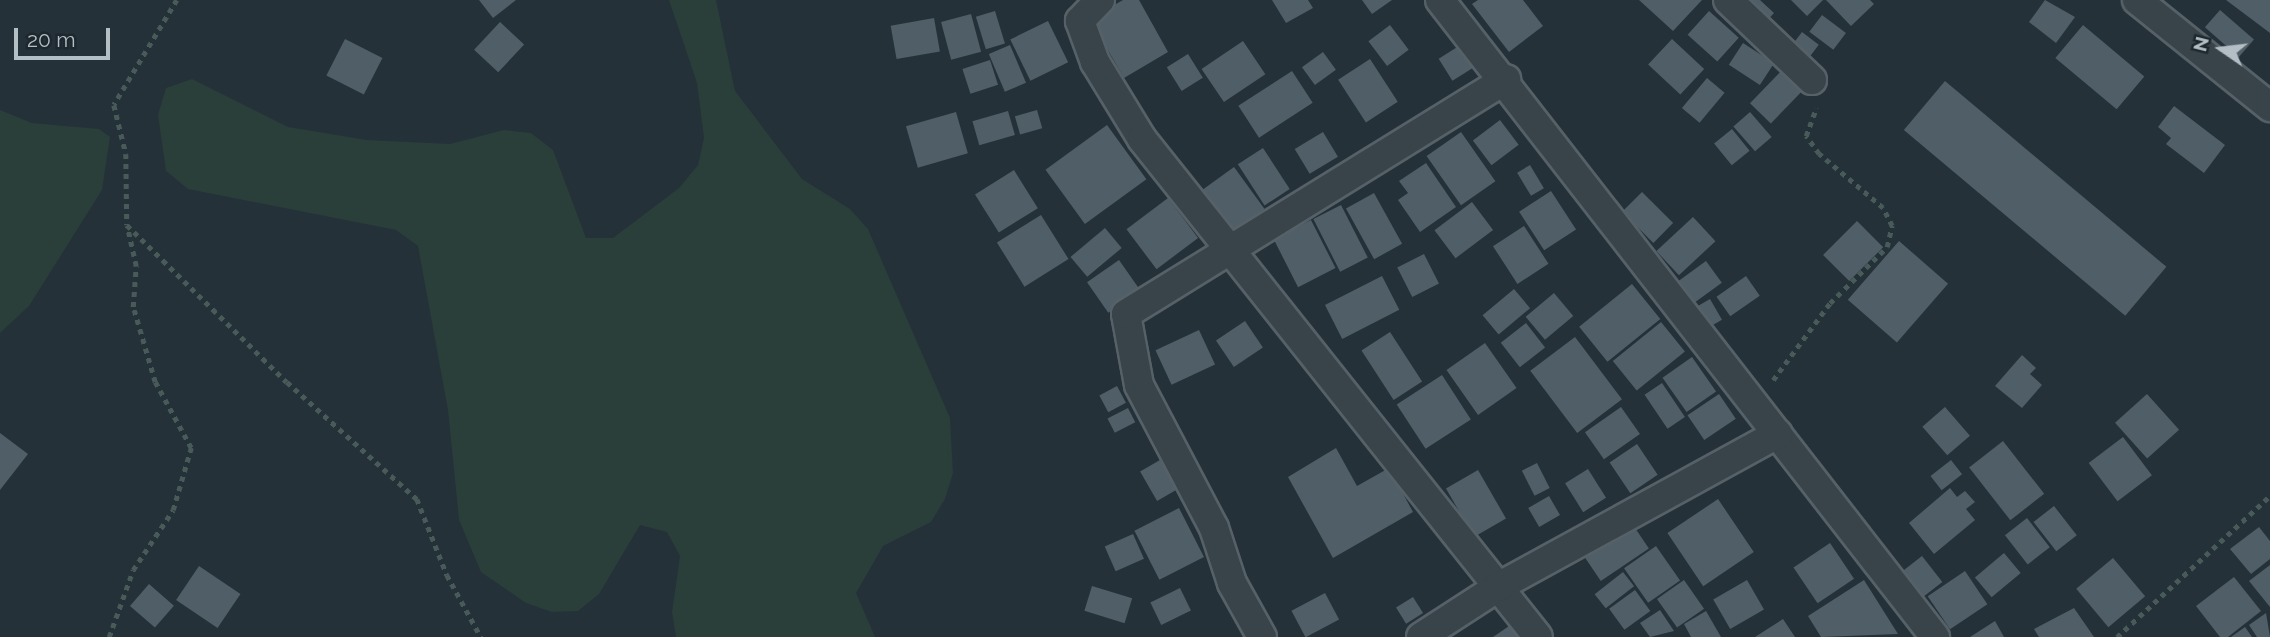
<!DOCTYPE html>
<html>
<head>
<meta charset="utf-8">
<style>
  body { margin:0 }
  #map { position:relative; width:2270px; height:637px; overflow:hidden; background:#253139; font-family:Raleway,sans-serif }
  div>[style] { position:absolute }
  .green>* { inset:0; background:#2a3e3a }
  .building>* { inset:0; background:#505e67; transform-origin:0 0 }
  .path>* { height:4.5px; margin-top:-2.25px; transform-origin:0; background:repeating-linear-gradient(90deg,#485b59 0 5px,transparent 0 10px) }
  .roads { filter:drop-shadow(2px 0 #566167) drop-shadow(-2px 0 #566167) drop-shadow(0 2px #566167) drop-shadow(0 -2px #566167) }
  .street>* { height:28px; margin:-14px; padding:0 14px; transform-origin:14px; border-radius:14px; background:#38434a }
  span { translate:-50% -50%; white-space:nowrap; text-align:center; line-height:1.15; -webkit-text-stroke:5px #1d282e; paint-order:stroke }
  .north { position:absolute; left:2186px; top:14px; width:70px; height:70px; -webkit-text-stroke:5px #1d282e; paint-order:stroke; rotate:284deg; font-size:19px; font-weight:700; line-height:28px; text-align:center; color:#b3bec5 }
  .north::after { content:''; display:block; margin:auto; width:24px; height:32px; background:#b3bec5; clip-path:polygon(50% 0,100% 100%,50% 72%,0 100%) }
  .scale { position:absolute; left:14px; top:28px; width:96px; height:32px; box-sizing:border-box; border:4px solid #b3bec5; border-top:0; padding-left:9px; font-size:21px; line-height:24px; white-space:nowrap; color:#b3bec5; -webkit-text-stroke:5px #1d282e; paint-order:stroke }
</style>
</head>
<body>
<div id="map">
  <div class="green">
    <div style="clip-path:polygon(669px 0,716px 0,735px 91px,802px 179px,850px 209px,868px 229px,950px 418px,953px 473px,945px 499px,931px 522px,883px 546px,856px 593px,875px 637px,676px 637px,672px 612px,680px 556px,667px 532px,640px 525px,599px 594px,578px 611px,552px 612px,526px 603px,481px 572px,459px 520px,448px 410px,418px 246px,396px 230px,188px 189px,166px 171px,158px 115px,166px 88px,192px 79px,288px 127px,367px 140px,450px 144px,504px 130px,531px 133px,553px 150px,586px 238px,613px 238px,679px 188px,698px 165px,704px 138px,697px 83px)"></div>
    <div style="clip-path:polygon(0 110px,32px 123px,99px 129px,110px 137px,102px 190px,29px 306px,0 333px)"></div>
  </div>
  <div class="building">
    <div style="clip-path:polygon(479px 0,516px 0,493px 18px)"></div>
    <div style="clip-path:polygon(1123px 0,1139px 0,1168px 52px,1124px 78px,1090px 19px)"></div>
    <div style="clip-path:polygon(1272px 0,1308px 0,1313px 8px,1286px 23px)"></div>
    <div style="clip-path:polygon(1362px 0,1392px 0,1372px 14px)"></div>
    <div style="clip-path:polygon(1478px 0,1523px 0,1543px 26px,1509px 52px,1472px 4px)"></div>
    <div style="clip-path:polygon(1639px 0,1702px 0,1673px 31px)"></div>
    <div style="clip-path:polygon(1741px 0,1760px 0,1774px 13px,1762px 26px)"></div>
    <div style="clip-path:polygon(1791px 0,1823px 0,1807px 16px)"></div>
    <div style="clip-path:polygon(1826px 0,1870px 0,1874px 4px,1851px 26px)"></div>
    <div style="clip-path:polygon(2045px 0,2075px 17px,2056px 43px,2029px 22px)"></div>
    <div style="clip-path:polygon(2226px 0,2270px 0,2270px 33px)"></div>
    <div style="left:2220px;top:10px;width:45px;height:23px;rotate:41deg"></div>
    <div style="left:995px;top:11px;width:34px;height:20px;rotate:73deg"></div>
    <div style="left:1709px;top:11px;width:40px;height:32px;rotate:42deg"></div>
    <div style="left:971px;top:14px;width:39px;height:31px;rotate:75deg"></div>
    <div style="left:1822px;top:15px;width:30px;height:21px;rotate:37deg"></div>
    <div style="left:934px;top:18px;width:34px;height:44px;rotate:80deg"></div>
    <div style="left:1048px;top:21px;width:46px;height:42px;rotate:64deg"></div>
    <div style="left:500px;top:22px;width:33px;height:38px;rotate:43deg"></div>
    <div style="left:1390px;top:25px;width:31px;height:27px;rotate:53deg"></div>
    <div style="left:2083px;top:25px;width:80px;height:43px;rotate:40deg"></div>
    <div style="left:1802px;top:32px;width:21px;height:16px;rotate:37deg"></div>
    <div style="left:345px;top:39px;width:42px;height:41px;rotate:27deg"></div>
    <div style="left:1672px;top:39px;width:44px;height:35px;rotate:43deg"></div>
    <div style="left:1243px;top:41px;width:40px;height:50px;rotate:56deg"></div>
    <div style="left:1743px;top:43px;width:37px;height:26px;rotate:33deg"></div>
    <div style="left:1010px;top:45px;width:41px;height:23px;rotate:67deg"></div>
    <div style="left:1459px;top:46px;width:26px;height:24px;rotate:58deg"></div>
    <div style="left:1323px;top:52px;width:22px;height:26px;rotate:54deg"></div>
    <div style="left:1188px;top:54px;width:28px;height:25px;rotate:58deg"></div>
    <div style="left:1370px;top:59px;width:51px;height:38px;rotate:57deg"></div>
    <div style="left:990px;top:60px;width:26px;height:29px;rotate:72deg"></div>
    <div style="left:1784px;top:68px;width:29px;height:49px;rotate:44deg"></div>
    <div style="left:1292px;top:71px;width:38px;height:64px;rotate:57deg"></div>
    <div style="left:1707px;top:78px;width:23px;height:39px;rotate:40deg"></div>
    <div style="left:1945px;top:81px;width:289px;height:64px;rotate:40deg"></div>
    <div style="clip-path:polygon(2174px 106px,2225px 145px,2204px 173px,2166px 144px,2171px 138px,2158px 127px)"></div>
    <div style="left:1037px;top:110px;width:19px;height:23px;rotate:74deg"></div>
    <div style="left:1008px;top:111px;width:25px;height:37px;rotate:74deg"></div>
    <div style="left:956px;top:112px;width:43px;height:52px;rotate:74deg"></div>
    <div style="left:1750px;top:112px;width:33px;height:22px;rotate:49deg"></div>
    <div style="left:1500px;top:120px;width:31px;height:34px;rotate:53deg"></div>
    <div style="left:1107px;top:125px;width:67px;height:76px;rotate:54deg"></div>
    <div style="left:1732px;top:129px;width:28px;height:23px;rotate:51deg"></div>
    <div style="left:1323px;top:132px;width:29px;height:33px;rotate:59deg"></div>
    <div style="left:1461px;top:132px;width:60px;height:42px;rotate:55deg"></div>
    <div style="left:1263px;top:148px;width:49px;height:30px;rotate:57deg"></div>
    <div style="clip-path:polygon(1426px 163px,1456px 207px,1420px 232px,1398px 200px,1408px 193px,1399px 181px)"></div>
    <div style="left:1530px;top:165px;width:27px;height:15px;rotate:59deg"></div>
    <div style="left:1234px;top:167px;width:52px;height:41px;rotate:54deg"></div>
    <div style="left:1014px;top:170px;width:45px;height:46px;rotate:58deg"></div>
    <div style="left:1551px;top:191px;width:46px;height:38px;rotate:57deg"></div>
    <div style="left:1642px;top:192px;width:44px;height:28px;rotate:45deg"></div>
    <div style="left:1374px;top:193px;width:58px;height:32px;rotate:61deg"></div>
    <div style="left:1168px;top:198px;width:50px;height:52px;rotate:53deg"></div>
    <div style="left:1472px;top:202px;width:35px;height:47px;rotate:53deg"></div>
    <div style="left:1341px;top:205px;width:59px;height:31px;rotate:63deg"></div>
    <div style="left:1041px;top:215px;width:52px;height:52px;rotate:58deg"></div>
    <div style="left:1693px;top:217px;width:33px;height:50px;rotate:47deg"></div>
    <div style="left:1311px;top:220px;width:54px;height:42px;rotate:63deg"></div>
    <div style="left:1857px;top:221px;width:37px;height:48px;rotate:45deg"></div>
    <div style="left:1524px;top:226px;width:45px;height:37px;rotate:57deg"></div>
    <div style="left:1105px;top:228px;width:26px;height:45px;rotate:50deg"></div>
    <div style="left:1899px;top:241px;width:65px;height:78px;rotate:41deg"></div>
    <div style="left:1424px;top:254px;width:33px;height:30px;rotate:63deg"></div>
    <div style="left:1119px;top:260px;width:37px;height:39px;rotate:55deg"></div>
    <div style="left:1706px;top:261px;width:27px;height:34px;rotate:54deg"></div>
    <div style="left:1382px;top:276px;width:38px;height:64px;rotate:63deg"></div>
    <div style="left:1746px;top:276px;width:24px;height:36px;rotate:55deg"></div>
    <div style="left:1632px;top:284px;width:45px;height:68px;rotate:51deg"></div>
    <div style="left:1514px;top:289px;width:25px;height:41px;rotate:50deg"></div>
    <div style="left:1554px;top:293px;width:30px;height:37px;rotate:50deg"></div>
    <div style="left:1710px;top:299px;width:24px;height:19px;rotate:60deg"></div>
    <div style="left:1245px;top:321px;width:32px;height:35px;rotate:56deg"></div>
    <div style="left:1661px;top:322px;width:38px;height:62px;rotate:51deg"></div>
    <div style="left:1526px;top:323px;width:31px;height:32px;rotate:52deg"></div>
    <div style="left:1199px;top:330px;width:38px;height:48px;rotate:65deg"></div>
    <div style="left:1390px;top:332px;width:59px;height:34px;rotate:57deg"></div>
    <div style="left:1575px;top:337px;width:78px;height:56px;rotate:53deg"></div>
    <div style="left:1485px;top:343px;width:55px;height:47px;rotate:55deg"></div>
    <div style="clip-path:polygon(2022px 355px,2036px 368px,2030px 374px,2042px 385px,2022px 408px,1995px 386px)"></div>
    <div style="left:1692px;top:357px;width:42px;height:36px;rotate:55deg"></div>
    <div style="left:1442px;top:375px;width:53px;height:54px;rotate:57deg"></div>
    <div style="left:1662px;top:383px;width:41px;height:21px;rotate:56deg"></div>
    <div style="left:1117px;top:386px;width:19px;height:20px;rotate:62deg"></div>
    <div style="left:1719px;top:394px;width:30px;height:38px;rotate:56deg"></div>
    <div style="left:2147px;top:394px;width:48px;height:43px;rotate:48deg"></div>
    <div style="left:1621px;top:407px;width:33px;height:44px;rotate:55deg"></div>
    <div style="left:1945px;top:407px;width:38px;height:30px;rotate:49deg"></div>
    <div style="left:1128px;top:408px;width:16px;height:23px;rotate:63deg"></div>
    <div style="clip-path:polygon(0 433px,28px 454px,0 490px)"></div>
    <div style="left:2123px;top:437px;width:48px;height:43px;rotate:53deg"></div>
    <div style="left:2003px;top:441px;width:67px;height:43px;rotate:52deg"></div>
    <div style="left:1637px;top:444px;width:37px;height:33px;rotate:56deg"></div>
    <div style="clip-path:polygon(1336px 448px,1357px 486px,1389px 468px,1413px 512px,1333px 558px,1288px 477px)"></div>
    <div style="left:1160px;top:460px;width:34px;height:23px;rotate:60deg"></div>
    <div style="left:1951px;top:460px;width:18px;height:26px;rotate:52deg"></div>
    <div style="left:1537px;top:463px;width:28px;height:17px;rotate:63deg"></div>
    <div style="left:1588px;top:469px;width:34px;height:27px;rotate:58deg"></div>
    <div style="left:1478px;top:470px;width:56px;height:37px;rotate:60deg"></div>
    <div style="clip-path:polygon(1950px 488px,1957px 497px,1965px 491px,1975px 502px,1966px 509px,1975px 520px,1934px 554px,1909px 523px)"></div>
    <div style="left:1549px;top:496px;width:22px;height:24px;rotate:60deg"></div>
    <div style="left:1718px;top:499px;width:64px;height:61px;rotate:56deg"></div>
    <div style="left:2054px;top:506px;width:37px;height:26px;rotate:52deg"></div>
    <div style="left:1179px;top:508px;width:55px;height:50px;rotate:63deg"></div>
    <div style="left:2027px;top:518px;width:37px;height:28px;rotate:52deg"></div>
    <div style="left:1631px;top:522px;width:32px;height:58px;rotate:56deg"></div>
    <div style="clip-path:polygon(2259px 527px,2270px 541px,2270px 559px,2251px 574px,2230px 549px)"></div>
    <div style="left:1133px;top:534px;width:27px;height:31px;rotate:66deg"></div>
    <div style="left:1830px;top:543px;width:43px;height:44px;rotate:56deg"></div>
    <div style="left:1656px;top:546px;width:42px;height:39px;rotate:55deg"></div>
    <div style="left:2004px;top:553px;width:26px;height:38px;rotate:50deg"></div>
    <div style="left:1922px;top:556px;width:33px;height:24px;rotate:52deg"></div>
    <div style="left:2113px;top:558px;width:50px;height:48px;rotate:50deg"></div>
    <div style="clip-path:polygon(2270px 565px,2270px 607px,2249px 581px)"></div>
    <div style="left:199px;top:566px;width:50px;height:41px;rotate:34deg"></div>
    <div style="left:1965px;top:571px;width:40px;height:45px;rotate:56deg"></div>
    <div style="left:1623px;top:572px;width:18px;height:36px;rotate:52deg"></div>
    <div style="clip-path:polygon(2234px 577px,2261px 611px,2228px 637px,2220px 637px,2196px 606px)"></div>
    <div style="left:1684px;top:580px;width:35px;height:33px;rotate:55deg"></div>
    <div style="left:1747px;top:580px;width:34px;height:39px;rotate:60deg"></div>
    <div style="clip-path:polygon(1864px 580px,1898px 634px,1821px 637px,1808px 616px)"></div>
    <div style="left:149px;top:584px;width:33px;height:29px;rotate:41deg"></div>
    <div style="left:1092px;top:586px;width:42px;height:26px;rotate:17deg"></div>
    <div style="left:1180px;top:588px;width:25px;height:33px;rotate:64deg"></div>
    <div style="left:1635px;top:590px;width:26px;height:32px;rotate:54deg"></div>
    <div style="left:1325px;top:593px;width:30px;height:38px;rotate:62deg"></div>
    <div style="left:1413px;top:597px;width:19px;height:20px;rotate:58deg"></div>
    <div style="clip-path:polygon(2074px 608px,2094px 637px,2039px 637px,2034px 629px)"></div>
    <div style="clip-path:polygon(1660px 610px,1674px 631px,1650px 637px,1640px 623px)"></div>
    <div style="clip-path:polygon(1706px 611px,1721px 637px,1691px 637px,1684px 624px)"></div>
    <div style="clip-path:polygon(2266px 613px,2270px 637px,2257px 637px,2249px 625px)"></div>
    <div style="clip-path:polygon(1783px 619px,1795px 637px,1755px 637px)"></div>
    <div style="clip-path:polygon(1995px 621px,2004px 637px,1970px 637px)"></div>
    <div style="clip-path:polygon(1512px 624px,1520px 637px,1493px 637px)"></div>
    <div style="clip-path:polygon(2245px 627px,2252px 637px,2231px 637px)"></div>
  </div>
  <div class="path">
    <div style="left:177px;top:0;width:122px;rotate:121deg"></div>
    <div style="left:114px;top:105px;width:50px;rotate:76.2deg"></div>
    <div style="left:126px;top:154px;width:71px;rotate:89.2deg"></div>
    <div style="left:127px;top:225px;width:224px;rotate:44.5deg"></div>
    <div style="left:287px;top:382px;width:175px;rotate:42deg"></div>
    <div style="left:417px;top:499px;width:82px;rotate:68.5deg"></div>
    <div style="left:447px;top:575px;width:71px;rotate:61.3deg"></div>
    <div style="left:1773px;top:380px;width:96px;rotate:-53.5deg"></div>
    <div style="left:1830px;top:303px;width:80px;rotate:-44.5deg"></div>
    <div style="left:1887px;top:247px;width:22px;rotate:-77deg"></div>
    <div style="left:1892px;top:226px;width:20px;rotate:-117deg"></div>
    <div style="left:1883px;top:208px;width:84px;rotate:-139.8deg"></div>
    <div style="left:1819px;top:154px;width:22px;rotate:-126deg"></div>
    <div style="left:1806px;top:136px;width:30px;rotate:-70deg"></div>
    <div style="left:109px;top:637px;width:71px;rotate:-70.3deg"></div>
    <div style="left:133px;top:570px;width:72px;rotate:-56.3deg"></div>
    <div style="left:173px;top:510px;width:65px;rotate:-73.8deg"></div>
    <div style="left:191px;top:448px;width:75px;rotate:-118.6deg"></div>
    <div style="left:155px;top:382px;width:78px;rotate:-106.3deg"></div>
    <div style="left:133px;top:307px;width:41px;rotate:-85.8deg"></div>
    <div style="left:136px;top:266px;width:41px;rotate:-102.7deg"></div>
    <div style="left:2117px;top:637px;width:208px;rotate:-42.7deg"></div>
  </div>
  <div class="roads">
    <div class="street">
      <div style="left:1100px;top:0;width:29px;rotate:134deg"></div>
      <div style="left:1080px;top:21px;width:44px;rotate:69.9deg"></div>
      <div style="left:1095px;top:62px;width:90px;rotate:58.6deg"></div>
      <div style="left:1142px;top:139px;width:636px;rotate:51.51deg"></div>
      <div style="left:1440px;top:0;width:807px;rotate:52.15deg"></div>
      <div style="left:1728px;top:0;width:116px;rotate:43.6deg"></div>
      <div style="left:2137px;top:0;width:171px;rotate:38.8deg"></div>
      <div style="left:1262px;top:637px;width:62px;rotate:-119.1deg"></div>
      <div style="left:1232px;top:583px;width:58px;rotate:-108.1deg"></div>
      <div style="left:1214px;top:528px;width:161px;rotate:-117.7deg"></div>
      <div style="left:1139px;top:385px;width:72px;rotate:-100.4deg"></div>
      <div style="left:1126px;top:314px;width:447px;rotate:-31.7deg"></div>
      <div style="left:1421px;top:637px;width:92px;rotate:-33deg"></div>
      <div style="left:1498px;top:587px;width:319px;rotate:-28.7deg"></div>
    </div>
  </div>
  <div class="north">N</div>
  <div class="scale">20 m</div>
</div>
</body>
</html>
